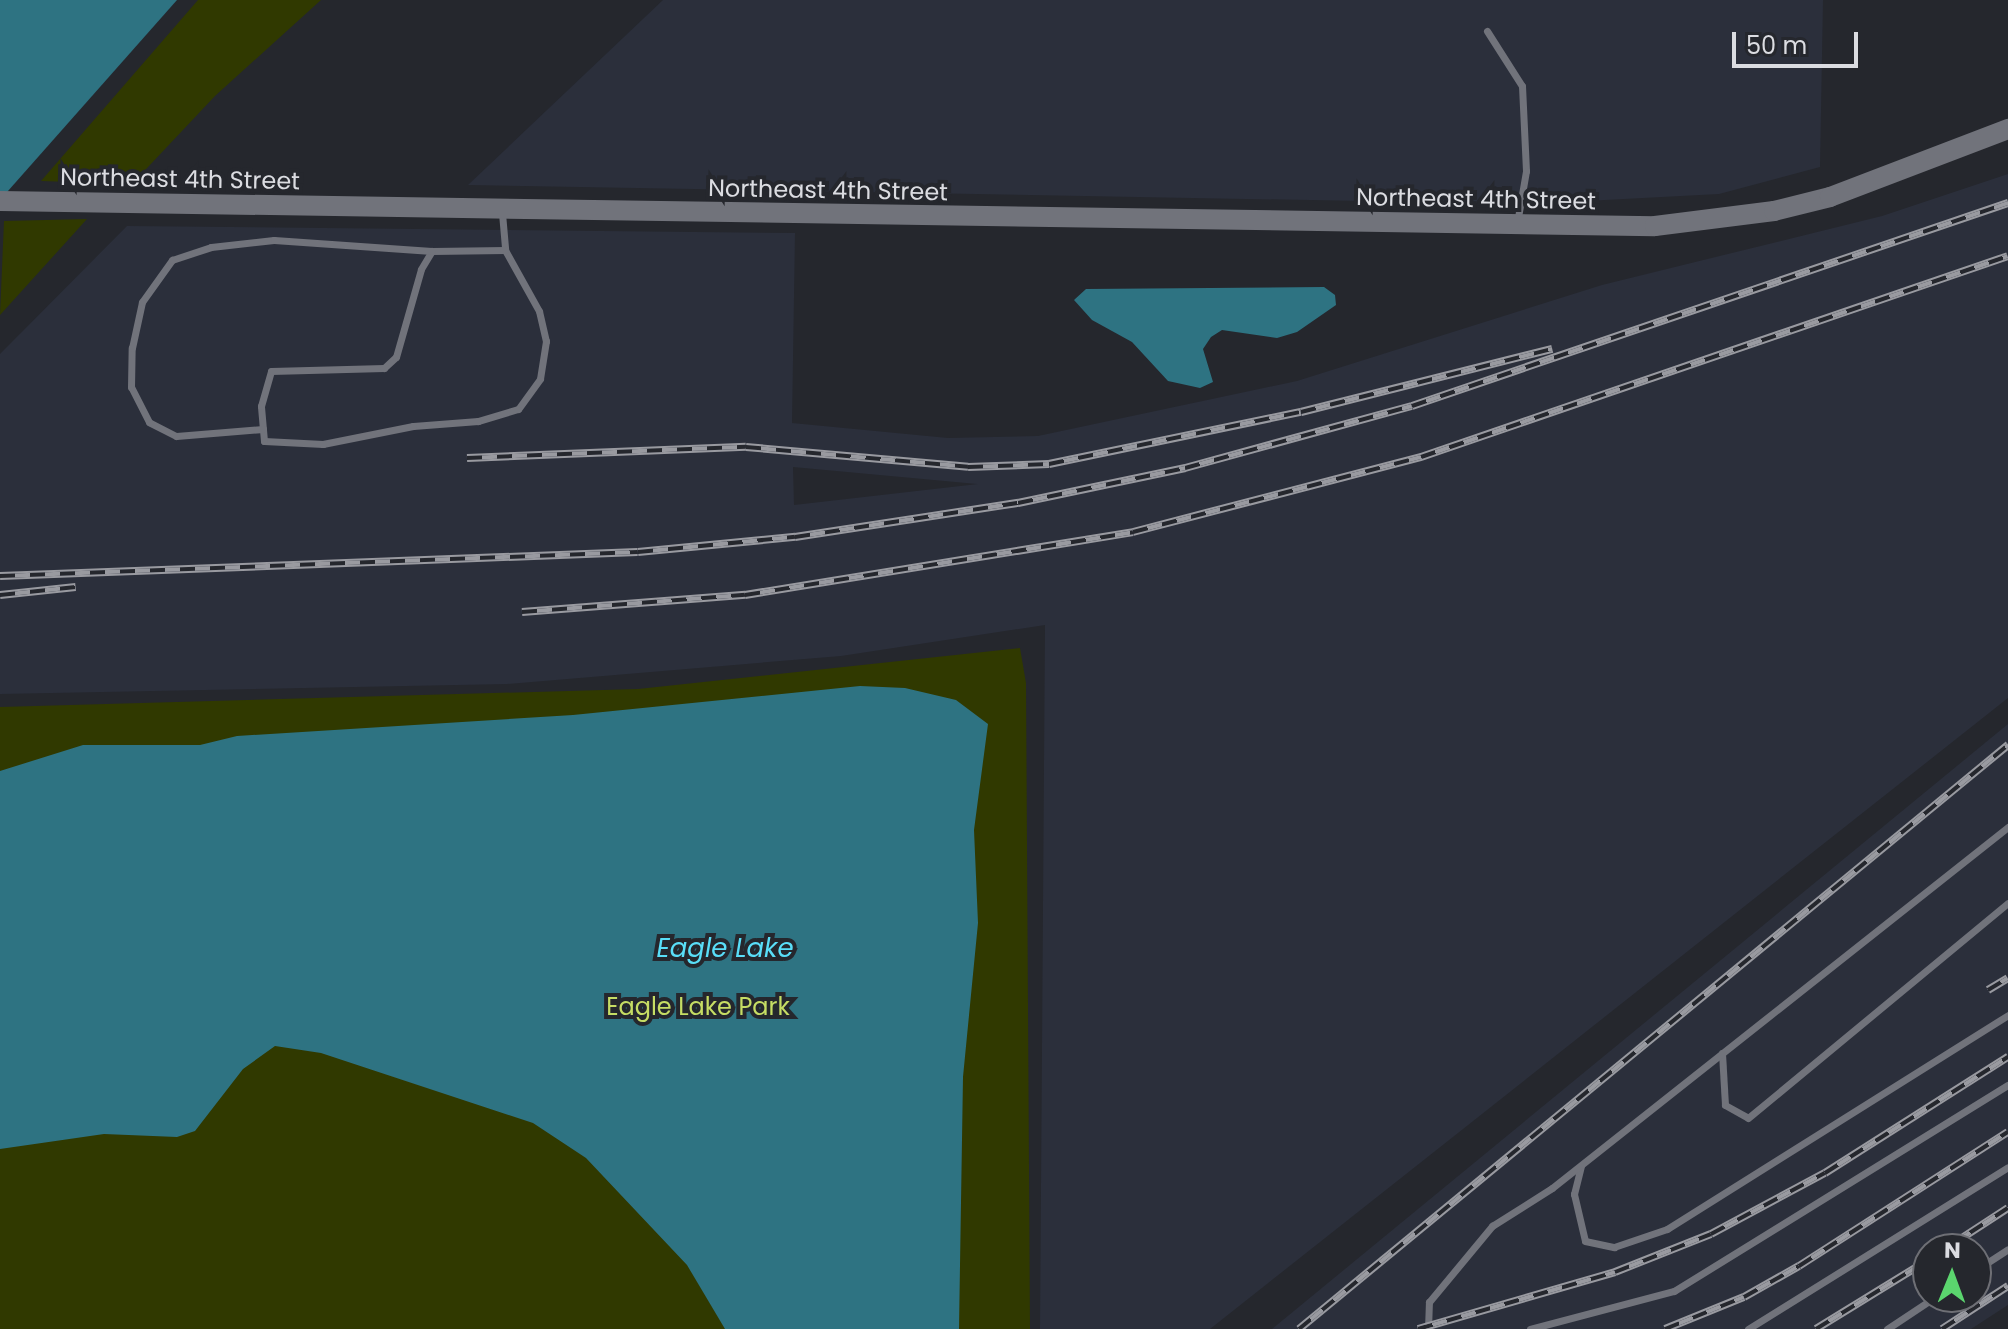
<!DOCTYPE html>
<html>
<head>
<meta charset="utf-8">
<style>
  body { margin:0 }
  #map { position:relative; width:2008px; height:1329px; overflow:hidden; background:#25272d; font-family:Poppins,sans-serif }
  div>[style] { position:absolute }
  .built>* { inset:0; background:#2b2f3b }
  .green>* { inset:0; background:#303900 }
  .water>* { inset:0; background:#2e7382 }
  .lane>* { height:7px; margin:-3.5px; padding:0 3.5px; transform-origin:3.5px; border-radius:3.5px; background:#71737b }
  .secondary>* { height:20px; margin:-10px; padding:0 10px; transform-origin:10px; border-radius:10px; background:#71737b }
  .rail>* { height:8px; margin-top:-4px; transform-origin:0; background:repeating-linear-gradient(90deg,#25272d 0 15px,#999aa0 0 30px); box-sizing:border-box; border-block:2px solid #999aa0 }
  span { translate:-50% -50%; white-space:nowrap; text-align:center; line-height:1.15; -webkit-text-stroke:8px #25272d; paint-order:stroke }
  .street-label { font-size:24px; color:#dbdce1 }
  .park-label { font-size:24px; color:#c6dd64 }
  .water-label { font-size:26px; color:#59def8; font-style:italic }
  .north { position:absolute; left:1912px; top:1233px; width:80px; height:80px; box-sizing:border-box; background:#25272d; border:2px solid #6e6f75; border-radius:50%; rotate:1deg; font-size:22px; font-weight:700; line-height:32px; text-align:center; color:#dbdce1 }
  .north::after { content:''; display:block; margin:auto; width:28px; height:36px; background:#5bd56e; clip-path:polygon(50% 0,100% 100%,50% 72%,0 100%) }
  .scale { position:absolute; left:1732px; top:32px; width:126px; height:36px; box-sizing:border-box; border:4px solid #dbdce1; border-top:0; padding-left:10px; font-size:24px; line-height:28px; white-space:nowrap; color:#dbdce1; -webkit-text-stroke:6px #25272d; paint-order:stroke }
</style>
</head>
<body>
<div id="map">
  <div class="built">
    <div style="clip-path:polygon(663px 0,1823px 0,1820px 167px,1719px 194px,1529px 204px,468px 185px)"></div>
    <div style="clip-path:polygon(evenodd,2008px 174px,2008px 698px,1210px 1329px,1040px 1329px,1045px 625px,841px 656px,507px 684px,0 694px,0 354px,127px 226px,795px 233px,792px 423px,948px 438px,1038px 436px,1297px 381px,1602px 285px,1882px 216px,2008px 174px,793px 467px,977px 484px,978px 484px,794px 505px,793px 467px)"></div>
    <div style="clip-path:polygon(evenodd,2008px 724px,2008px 1305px,1971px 1329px,1272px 1329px,2008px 724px,1928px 1249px,1976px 1249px,1976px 1297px,1928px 1297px,1928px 1249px)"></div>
  </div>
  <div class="green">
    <div style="clip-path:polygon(198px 0,321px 0,215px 96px,132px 184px,41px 181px)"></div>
    <div style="clip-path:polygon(87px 219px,0 315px,4px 221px)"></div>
    <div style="clip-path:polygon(1020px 648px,1026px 683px,1030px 1329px,0 1329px,0 707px,638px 689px)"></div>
  </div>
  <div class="water">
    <div style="clip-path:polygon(0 0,177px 0,0 200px)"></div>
    <div style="clip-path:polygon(1324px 287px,1335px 295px,1336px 305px,1297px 332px,1277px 338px,1222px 330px,1211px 337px,1203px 349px,1213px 382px,1200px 388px,1168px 381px,1132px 342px,1092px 320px,1074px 300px,1086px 289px)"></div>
    <div style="clip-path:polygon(860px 686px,905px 688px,956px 700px,988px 724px,974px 830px,978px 923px,963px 1077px,959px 1329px,725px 1329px,687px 1265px,586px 1158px,533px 1123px,321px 1053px,275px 1046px,243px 1069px,195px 1131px,177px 1137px,104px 1134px,0 1149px,0 771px,83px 745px,200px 745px,237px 736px,573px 715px)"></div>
  </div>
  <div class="lane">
    <div style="left:1487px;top:31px;width:65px;rotate:57.5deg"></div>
    <div style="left:1522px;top:86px;width:85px;rotate:87.3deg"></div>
    <div style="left:1526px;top:171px;width:53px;rotate:99.8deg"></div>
    <div style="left:502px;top:213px;width:37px;rotate:85deg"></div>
    <div style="left:505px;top:250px;width:70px;rotate:60.9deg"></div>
    <div style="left:539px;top:311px;width:31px;rotate:77deg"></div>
    <div style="left:546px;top:341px;width:38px;rotate:99deg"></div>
    <div style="left:540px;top:379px;width:37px;rotate:126deg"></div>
    <div style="left:518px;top:409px;width:42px;rotate:163.3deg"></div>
    <div style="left:478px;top:421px;width:65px;rotate:175.6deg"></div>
    <div style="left:413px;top:426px;width:92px;rotate:168.7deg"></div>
    <div style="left:323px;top:444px;width:59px;rotate:-177.1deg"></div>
    <div style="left:264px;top:441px;width:35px;rotate:-95deg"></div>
    <div style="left:261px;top:406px;width:36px;rotate:-74deg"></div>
    <div style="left:271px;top:371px;width:113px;rotate:-1.5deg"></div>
    <div style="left:384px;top:368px;width:16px;rotate:-43deg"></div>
    <div style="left:396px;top:357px;width:91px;rotate:-74.1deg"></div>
    <div style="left:421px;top:269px;width:21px;rotate:-59deg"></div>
    <div style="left:432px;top:251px;width:73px;rotate:-0.8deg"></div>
    <div style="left:263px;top:429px;width:87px;rotate:175.4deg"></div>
    <div style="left:176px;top:436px;width:30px;rotate:-153deg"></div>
    <div style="left:149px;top:422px;width:39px;rotate:-117deg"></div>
    <div style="left:131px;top:387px;width:39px;rotate:-89deg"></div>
    <div style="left:132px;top:348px;width:47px;rotate:-77.7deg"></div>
    <div style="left:142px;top:302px;width:52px;rotate:-54.5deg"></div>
    <div style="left:172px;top:260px;width:41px;rotate:-18.4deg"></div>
    <div style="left:211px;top:247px;width:63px;rotate:-6.3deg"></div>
    <div style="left:274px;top:240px;width:158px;rotate:4deg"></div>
    <div style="left:1722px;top:1053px;width:52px;rotate:86.7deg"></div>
    <div style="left:1725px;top:1105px;width:26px;rotate:29deg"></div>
    <div style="left:1748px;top:1118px;width:337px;rotate:-39.6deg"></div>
    <div style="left:1581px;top:1166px;width:29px;rotate:104deg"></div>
    <div style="left:1574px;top:1194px;width:48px;rotate:76.8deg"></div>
    <div style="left:1585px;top:1241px;width:30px;rotate:12deg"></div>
    <div style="left:1614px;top:1247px;width:56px;rotate:-18.8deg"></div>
    <div style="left:1667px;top:1229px;width:403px;rotate:-32.1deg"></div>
    <div style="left:1976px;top:1270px;width:38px;rotate:-33deg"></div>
    <div style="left:1428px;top:1329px;width:27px;rotate:-88deg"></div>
    <div style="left:1429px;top:1302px;width:99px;rotate:-50.3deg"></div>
    <div style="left:1492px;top:1226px;width:71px;rotate:-32.3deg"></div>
    <div style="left:1552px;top:1188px;width:582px;rotate:-38.37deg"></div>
    <div style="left:1530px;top:1329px;width:149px;rotate:-14.8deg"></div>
    <div style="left:1674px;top:1291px;width:392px;rotate:-31.7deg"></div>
    <div style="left:1748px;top:1329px;width:306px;rotate:-31.9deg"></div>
    <div style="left:1887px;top:1329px;width:58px;rotate:-33.7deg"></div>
  </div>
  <div class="secondary">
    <div style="left:0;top:201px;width:1655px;rotate:0.87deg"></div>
    <div style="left:1655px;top:226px;width:120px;rotate:-7.2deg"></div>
    <div style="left:1774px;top:211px;width:58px;rotate:-14deg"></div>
    <div style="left:1830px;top:197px;width:191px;rotate:-20.9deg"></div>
  </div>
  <div class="rail">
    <div style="left:467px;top:458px;width:279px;rotate:-2.3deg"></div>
    <div style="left:746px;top:447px;width:223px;rotate:5.1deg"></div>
    <div style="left:968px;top:467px;width:81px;rotate:-2.1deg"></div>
    <div style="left:1049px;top:464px;width:257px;rotate:-11.7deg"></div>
    <div style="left:1301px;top:412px;width:259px;rotate:-14.1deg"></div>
    <div style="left:0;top:576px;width:638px;rotate:-2.15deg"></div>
    <div style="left:638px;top:552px;width:158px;rotate:-5.5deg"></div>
    <div style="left:795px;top:537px;width:226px;rotate:-8.7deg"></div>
    <div style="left:1018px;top:503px;width:171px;rotate:-11.8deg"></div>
    <div style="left:1185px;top:468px;width:235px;rotate:-15.3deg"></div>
    <div style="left:1412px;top:406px;width:630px;rotate:-18.81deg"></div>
    <div style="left:0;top:595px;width:76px;rotate:-6deg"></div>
    <div style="left:522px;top:612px;width:224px;rotate:-4.4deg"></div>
    <div style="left:745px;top:595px;width:393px;rotate:-9.2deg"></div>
    <div style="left:1133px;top:532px;width:298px;rotate:-14.6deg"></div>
    <div style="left:1421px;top:457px;width:620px;rotate:-18.9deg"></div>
    <div style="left:1988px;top:990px;width:23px;rotate:-31deg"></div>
    <div style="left:1945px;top:1249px;width:75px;rotate:-33.1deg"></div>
    <div style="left:1299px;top:1329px;width:919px;rotate:-39.48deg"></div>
    <div style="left:1418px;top:1329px;width:205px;rotate:-16.1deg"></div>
    <div style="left:1615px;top:1272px;width:103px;rotate:-21.6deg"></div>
    <div style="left:1711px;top:1234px;width:129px;rotate:-28.2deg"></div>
    <div style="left:1825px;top:1173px;width:217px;rotate:-32.4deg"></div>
    <div style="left:1665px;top:1329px;width:85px;rotate:-22.1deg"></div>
    <div style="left:1744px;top:1297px;width:63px;rotate:-29.4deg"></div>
    <div style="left:1799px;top:1266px;width:248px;rotate:-32.7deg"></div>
    <div style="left:1816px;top:1329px;width:132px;rotate:-31.6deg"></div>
    <div style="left:1942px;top:1329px;width:79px;rotate:-33.1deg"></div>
  </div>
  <div class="street-label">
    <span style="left:180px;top:179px;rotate:1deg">Northeast 4th Street</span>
    <span style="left:828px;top:190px;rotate:1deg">Northeast 4th Street</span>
    <span style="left:1476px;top:199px;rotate:1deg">Northeast 4th Street</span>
  </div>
  <div class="park-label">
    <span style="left:698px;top:1007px">Eagle Lake Park</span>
  </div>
  <div class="water-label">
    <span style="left:725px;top:949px">Eagle Lake</span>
  </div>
  <div class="north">N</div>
  <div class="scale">50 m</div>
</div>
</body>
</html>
